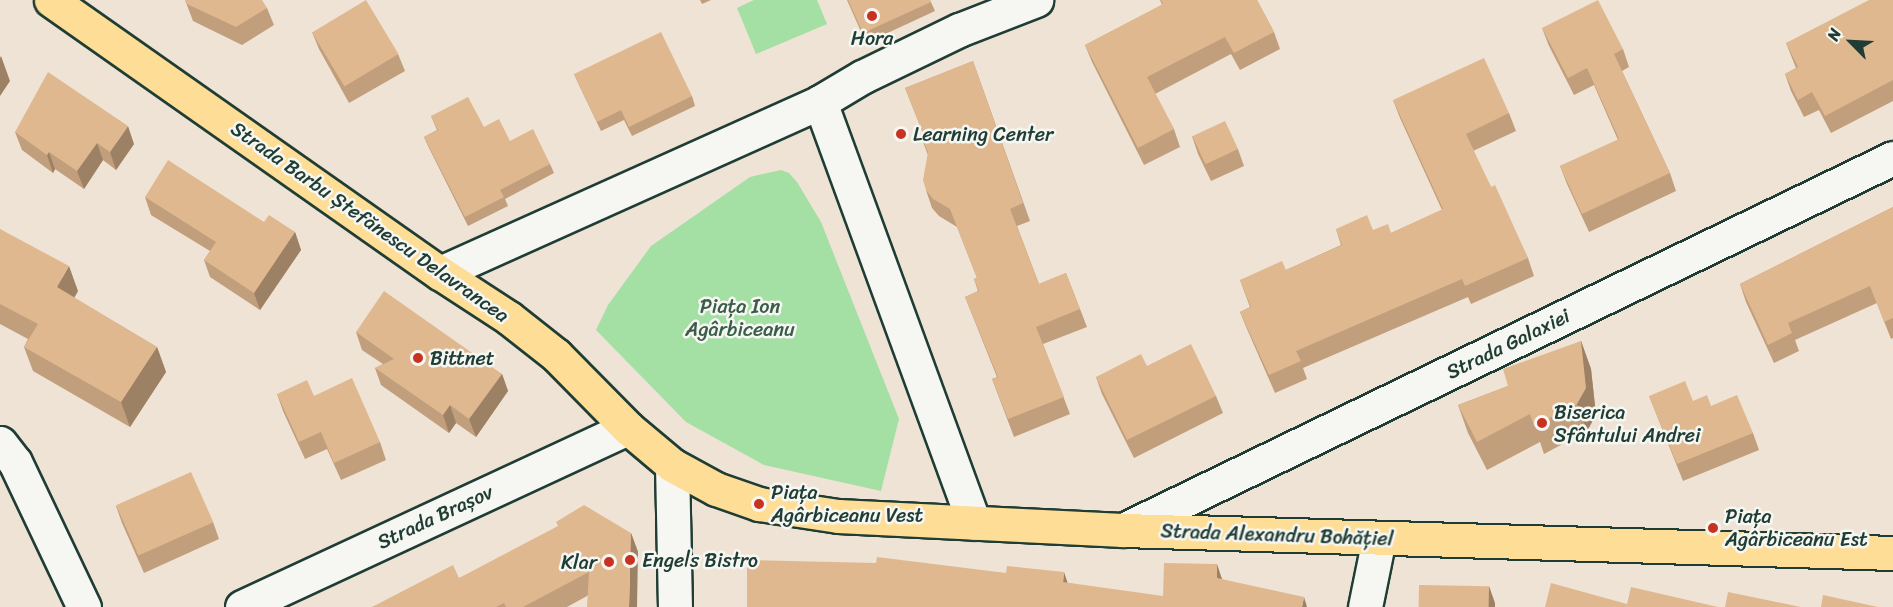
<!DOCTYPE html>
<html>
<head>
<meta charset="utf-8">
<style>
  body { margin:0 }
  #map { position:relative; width:1893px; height:607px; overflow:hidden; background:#efe3d5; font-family:Sriracha,sans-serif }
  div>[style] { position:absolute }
  .green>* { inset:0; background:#a4dfa4 }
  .roads { filter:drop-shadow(2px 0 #1f3d34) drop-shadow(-2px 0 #1f3d34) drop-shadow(0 2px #1f3d34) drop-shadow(0 -2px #1f3d34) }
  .minor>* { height:33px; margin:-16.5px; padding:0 16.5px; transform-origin:16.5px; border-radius:16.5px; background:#f6f6f2 }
  .major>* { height:33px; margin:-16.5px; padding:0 16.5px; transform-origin:16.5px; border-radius:16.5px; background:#fedd96 }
  .wall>* { inset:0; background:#c19e7c }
  .shaded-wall>* { inset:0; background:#9d8165 }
  .building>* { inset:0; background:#e0b890; transform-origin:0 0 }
  .dots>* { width:16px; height:16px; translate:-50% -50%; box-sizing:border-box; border:3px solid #f6f6f2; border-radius:50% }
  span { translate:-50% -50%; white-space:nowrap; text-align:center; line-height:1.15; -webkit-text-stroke:5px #f6f6f2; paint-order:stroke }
  .poi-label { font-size:20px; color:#1f3d34 }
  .left { translate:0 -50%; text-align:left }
  .right { translate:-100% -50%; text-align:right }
  .street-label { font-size:20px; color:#1f3d34 }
  .park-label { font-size:20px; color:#3a5d4a }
  .north { position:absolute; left:1821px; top:12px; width:60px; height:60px; -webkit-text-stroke:4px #f6f6f2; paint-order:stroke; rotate:294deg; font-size:16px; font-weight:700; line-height:24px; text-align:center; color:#1f3d34 }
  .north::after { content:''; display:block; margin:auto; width:21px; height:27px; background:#1f3d34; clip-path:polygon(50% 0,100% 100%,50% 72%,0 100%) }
</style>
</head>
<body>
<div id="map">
  <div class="green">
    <div style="clip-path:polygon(754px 0,817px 0,827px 24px,756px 54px,737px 8px)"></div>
    <div style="clip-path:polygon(781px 170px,789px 173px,797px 182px,821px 222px,899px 419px,881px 491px,764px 465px,686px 422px,596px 330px,608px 305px,651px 246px,750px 177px)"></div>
  </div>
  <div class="roads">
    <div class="minor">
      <div style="left:820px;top:102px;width:448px;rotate:69.9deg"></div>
      <div style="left:440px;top:273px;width:417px;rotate:-24.2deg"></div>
      <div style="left:820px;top:102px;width:49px;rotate:-30.8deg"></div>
      <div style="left:862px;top:77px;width:108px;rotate:-25.9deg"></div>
      <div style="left:959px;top:30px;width:83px;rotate:-21.3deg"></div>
      <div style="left:0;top:443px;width:24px;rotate:52deg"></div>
      <div style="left:15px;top:462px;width:161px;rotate:64.6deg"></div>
      <div style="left:672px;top:465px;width:142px;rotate:88.8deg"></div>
      <div style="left:1123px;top:530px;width:855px;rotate:-25.79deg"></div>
      <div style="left:242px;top:607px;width:425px;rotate:-24.9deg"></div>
      <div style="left:1365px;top:607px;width:70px;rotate:-78.5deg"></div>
    </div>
    <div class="major">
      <div style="left:51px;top:0;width:475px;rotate:35.1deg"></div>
      <div style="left:440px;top:273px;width:82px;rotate:33.1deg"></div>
      <div style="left:509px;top:318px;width:60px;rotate:38.2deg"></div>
      <div style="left:556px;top:355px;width:103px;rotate:45.4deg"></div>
      <div style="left:628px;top:428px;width:57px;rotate:40.1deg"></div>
      <div style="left:672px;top:465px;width:50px;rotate:28.6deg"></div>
      <div style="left:716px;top:489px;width:46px;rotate:19.2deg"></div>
      <div style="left:759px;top:504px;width:80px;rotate:8.6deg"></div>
      <div style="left:838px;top:516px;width:285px;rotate:2.8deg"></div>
      <div style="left:1123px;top:530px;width:770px;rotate:1.71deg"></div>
    </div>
  </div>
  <div class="wall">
    <div style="clip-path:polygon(185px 0,267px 8px,274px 25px,242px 45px,193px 21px)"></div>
    <div style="clip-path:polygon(700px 0,711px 0,702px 4px)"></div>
    <div style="clip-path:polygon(847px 0,930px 0,935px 11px,866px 43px)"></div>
    <div style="clip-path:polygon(1160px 0,1257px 0,1274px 32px,1280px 49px,1240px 70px,1231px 54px,1155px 94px,1174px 129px,1180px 147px,1144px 165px,1092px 62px,1085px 45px,1162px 5px)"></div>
    <div style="clip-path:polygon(1893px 0,1893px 101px,1831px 133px,1819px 110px,1804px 117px,1791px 91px,1785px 74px,1796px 68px,1786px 43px)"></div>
    <div style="clip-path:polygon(1542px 28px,1623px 49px,1629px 67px,1622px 71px,1670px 173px,1676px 191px,1589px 232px,1567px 184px,1560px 166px,1618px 140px,1594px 85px,1574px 95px,1549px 46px)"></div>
    <div style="clip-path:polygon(312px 32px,398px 54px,405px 71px,349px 103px,319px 49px)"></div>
    <div style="clip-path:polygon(973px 61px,1030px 221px,1017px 226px,1039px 284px,1066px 273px,1087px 327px,1043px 344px,1070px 414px,1014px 437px,992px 379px,997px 377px,965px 297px,978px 291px,974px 279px,977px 278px,957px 227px,939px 216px,932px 208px,926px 190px,928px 155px,921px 137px,924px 136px,905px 88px)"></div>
    <div style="clip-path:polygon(574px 74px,692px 96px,695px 106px,632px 136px,624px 120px,601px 131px,578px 83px)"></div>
    <div style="clip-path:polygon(1393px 100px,1509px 113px,1516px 131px,1473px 151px,1491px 187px,1528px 258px,1534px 276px,1471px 304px,1468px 297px,1303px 368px,1307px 379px,1275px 393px,1247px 329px,1240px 312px,1250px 307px,1240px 280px,1286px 270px,1341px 245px,1336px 229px,1373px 230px,1391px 233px,1442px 210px,1400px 118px)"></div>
    <div style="clip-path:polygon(431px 116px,484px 127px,550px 164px,554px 173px,505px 199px,508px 206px,468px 226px,428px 146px,424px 137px,437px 130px)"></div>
    <div style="clip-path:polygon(15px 132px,134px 144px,116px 170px,103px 160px,84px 189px,55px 169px,53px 173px,22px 150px)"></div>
    <div style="clip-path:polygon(1192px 136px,1238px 149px,1244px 166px,1211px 181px,1198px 154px)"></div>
    <div style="clip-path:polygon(145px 197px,264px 222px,295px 232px,301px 250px,260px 310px,210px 277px,204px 260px,210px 251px,151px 215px)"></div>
    <div style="clip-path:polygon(1893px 207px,1893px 338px,1891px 339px,1877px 303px,1795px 340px,1799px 351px,1774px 363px,1746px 302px,1740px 284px)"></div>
    <div style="clip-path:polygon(0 229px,78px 291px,74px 298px,157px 347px,166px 372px,130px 427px,33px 371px,24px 347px,28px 339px,0 324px)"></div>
    <div style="clip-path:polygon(356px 332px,502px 374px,508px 391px,476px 437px,456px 423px,449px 433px,381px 385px,375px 368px,383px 364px,362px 350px)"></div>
    <div style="clip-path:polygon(1581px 341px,1591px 369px,1596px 415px,1587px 431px,1544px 454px,1540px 442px,1487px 470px,1468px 433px,1458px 405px,1508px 386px)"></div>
    <div style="clip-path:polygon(1147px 366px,1216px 396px,1223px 413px,1134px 458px,1102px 394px,1096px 377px)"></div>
    <div style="clip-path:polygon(277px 394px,314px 396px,380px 442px,386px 460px,341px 480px,327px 449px,305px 459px,283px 411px)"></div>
    <div style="clip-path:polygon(1649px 396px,1693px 401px,1711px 406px,1753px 433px,1759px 450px,1683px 481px)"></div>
    <div style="clip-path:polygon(116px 506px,213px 522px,219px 539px,144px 573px,122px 523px)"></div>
    <div style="clip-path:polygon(631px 533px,638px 552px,587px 596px,567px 607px,372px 607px,459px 578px)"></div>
  </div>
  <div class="shaded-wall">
    <div style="clip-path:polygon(1px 56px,10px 81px,0 96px,0 58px)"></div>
    <div style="clip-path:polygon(128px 126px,134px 144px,116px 170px,110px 152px)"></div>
    <div style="clip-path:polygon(97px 143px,103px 160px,84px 189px,77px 171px)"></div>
    <div style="clip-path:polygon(49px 152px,55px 169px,53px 173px,47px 155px)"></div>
    <div style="clip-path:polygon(295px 232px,301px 250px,260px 310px,254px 293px)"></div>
    <div style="clip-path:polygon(69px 266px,78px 291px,66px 312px,57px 287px)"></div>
    <div style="clip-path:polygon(1581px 341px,1591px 369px,1596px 415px,1587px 431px,1577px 404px)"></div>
    <div style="clip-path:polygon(157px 347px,166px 372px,130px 427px,121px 402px)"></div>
    <div style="clip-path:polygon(502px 374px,508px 391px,476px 437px,469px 419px)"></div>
    <div style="clip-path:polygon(450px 405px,456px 423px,449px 433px,443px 415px)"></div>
    <div style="clip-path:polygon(631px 533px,638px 552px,637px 607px,629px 607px)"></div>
    <div style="clip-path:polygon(1217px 564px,1223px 582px,1217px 578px)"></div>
    <div style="clip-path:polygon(1064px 572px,1070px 590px,1063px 582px)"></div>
    <div style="clip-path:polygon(1489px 586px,1495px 603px,1495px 607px,1486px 607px)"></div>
    <div style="clip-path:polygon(1304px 597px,1307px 607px,1302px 607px)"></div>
  </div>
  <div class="building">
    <div style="clip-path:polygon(185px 0,262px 0,267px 8px,236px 27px,187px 4px)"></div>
    <div style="left:366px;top:0;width:63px;height:63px;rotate:59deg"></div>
    <div style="clip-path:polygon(848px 0,930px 0,931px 2px,863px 33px)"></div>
    <div style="clip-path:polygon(1161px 0,1257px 0,1274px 32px,1234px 53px,1225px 37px,1147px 77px,1174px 129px,1138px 148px,1085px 45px,1163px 4px)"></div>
    <div style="clip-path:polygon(1598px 0,1623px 49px,1614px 54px,1670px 173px,1582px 214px,1560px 166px,1619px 139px,1587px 68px,1568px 78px,1542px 28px)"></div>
    <div style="clip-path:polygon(1869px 0,1893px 0,1893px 80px,1825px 116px,1812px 92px,1798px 100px,1785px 74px,1798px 67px,1786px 43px)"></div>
    <div style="clip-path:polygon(661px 32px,692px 96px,629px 127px,621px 110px,597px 122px,574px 74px)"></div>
    <div style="clip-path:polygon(1484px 58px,1509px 113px,1466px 134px,1491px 187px,1495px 185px,1528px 258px,1465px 286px,1462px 279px,1296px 351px,1301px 361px,1269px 375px,1240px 312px,1251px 307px,1240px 280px,1282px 261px,1286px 270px,1342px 245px,1336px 229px,1367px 215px,1373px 230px,1388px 224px,1391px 233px,1443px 209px,1393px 100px)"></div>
    <div style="clip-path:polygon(973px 61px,1023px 203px,1010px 209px,1039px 284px,1066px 273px,1080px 309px,1036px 327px,1064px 397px,1008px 419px,992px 379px,998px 377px,965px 297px,979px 291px,974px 279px,977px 278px,950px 209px,933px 199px,926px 190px,923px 180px,928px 152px,921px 137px,924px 136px,905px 88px)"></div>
    <div style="clip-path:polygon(48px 72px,128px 126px,110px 152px,97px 143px,77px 171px,49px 152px,47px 155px,15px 132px)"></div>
    <div style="clip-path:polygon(468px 97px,484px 127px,499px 119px,510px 141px,533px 129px,550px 164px,500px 190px,504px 197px,465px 217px,424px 137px,438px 130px,431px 116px)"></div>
    <div style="left:1225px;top:121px;width:31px;height:36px;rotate:65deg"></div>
    <div style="clip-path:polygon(168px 160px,264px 222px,269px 215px,295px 232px,254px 293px,204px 260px,216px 242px,145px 197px)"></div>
    <div style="clip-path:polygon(1893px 207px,1893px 318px,1884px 322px,1870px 286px,1788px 323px,1792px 333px,1768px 345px,1740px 284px)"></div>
    <div style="clip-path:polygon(0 229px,69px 266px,57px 287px,157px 347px,121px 402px,24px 347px,38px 324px,0 304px)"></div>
    <div style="clip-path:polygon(384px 291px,502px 374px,469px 419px,450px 405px,443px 415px,375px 368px,394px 359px,356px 332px)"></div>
    <div style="clip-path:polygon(1581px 341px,1586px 388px,1577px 404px,1534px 426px,1530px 414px,1477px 442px,1458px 405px,1508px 386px,1503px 369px)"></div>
    <div style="clip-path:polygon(1191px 344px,1216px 396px,1127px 440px,1096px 377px,1141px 354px,1147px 366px)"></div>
    <div style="clip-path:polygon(352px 378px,380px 442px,334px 463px,321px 432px,299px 442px,277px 394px,307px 380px,314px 396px)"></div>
    <div style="clip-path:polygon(1685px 381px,1693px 401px,1707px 395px,1711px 406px,1737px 395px,1753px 433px,1677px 464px,1649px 396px)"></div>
    <div style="left:191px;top:472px;width:55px;height:82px;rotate:66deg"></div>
    <div style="clip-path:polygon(584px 505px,631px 533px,629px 607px,587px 607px,589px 572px,523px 607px,506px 607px,504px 603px,496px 607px,372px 607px,453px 565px,459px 578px,558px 526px,556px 522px)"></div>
    <div style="clip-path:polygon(877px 557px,1006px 573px,1007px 566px,1064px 572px,1063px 582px,1163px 596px,1164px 563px,1217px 564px,1217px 578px,1304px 597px,1302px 607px,747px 607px,747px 560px,876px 563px)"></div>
    <div style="clip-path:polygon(1551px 583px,1627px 604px,1631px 587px,1718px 607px,1545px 607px)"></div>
    <div style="left:1419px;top:585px;width:70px;height:22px;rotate:1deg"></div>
    <div style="clip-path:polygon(1728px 592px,1801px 607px,1725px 607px)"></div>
    <div style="clip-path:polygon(1823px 595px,1878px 607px,1821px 607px)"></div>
  </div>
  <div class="dots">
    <div style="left:872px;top:16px;background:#c8321e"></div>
    <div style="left:901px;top:134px;background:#c8321e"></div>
    <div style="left:418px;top:358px;background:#c8321e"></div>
    <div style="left:1542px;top:423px;background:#c8321e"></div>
    <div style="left:759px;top:504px;background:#c8321e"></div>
    <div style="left:1713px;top:528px;background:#c8321e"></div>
    <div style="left:630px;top:560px;background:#c8321e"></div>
    <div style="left:609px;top:562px;background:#c8321e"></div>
  </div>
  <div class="poi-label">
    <span style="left:872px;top:38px">Hora</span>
    <span class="left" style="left:913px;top:134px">Learning Center</span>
    <span class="left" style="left:430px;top:358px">Bittnet</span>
    <span class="left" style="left:1554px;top:424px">Biserica<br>Sfântului Andrei</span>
    <span class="left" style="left:771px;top:504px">Piața<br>Agârbiceanu Vest</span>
    <span class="left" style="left:1725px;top:528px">Piața<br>Agârbiceanu Est</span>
    <span class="left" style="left:642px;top:560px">Engels Bistro</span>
    <span class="right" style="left:597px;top:562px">Klar</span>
  </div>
  <div class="street-label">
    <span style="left:370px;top:222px;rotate:35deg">Strada Barbu Ștefănescu Delavrancea</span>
    <span style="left:1508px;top:344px;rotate:-26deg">Strada Galaxiei</span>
    <span style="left:435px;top:517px;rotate:-25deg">Strada Brașov</span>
    <span style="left:1277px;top:535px;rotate:2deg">Strada Alexandru Bohățiel</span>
  </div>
  <div class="park-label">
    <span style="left:740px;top:318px">Piața Ion<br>Agârbiceanu</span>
  </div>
  <div class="north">N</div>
</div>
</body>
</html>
